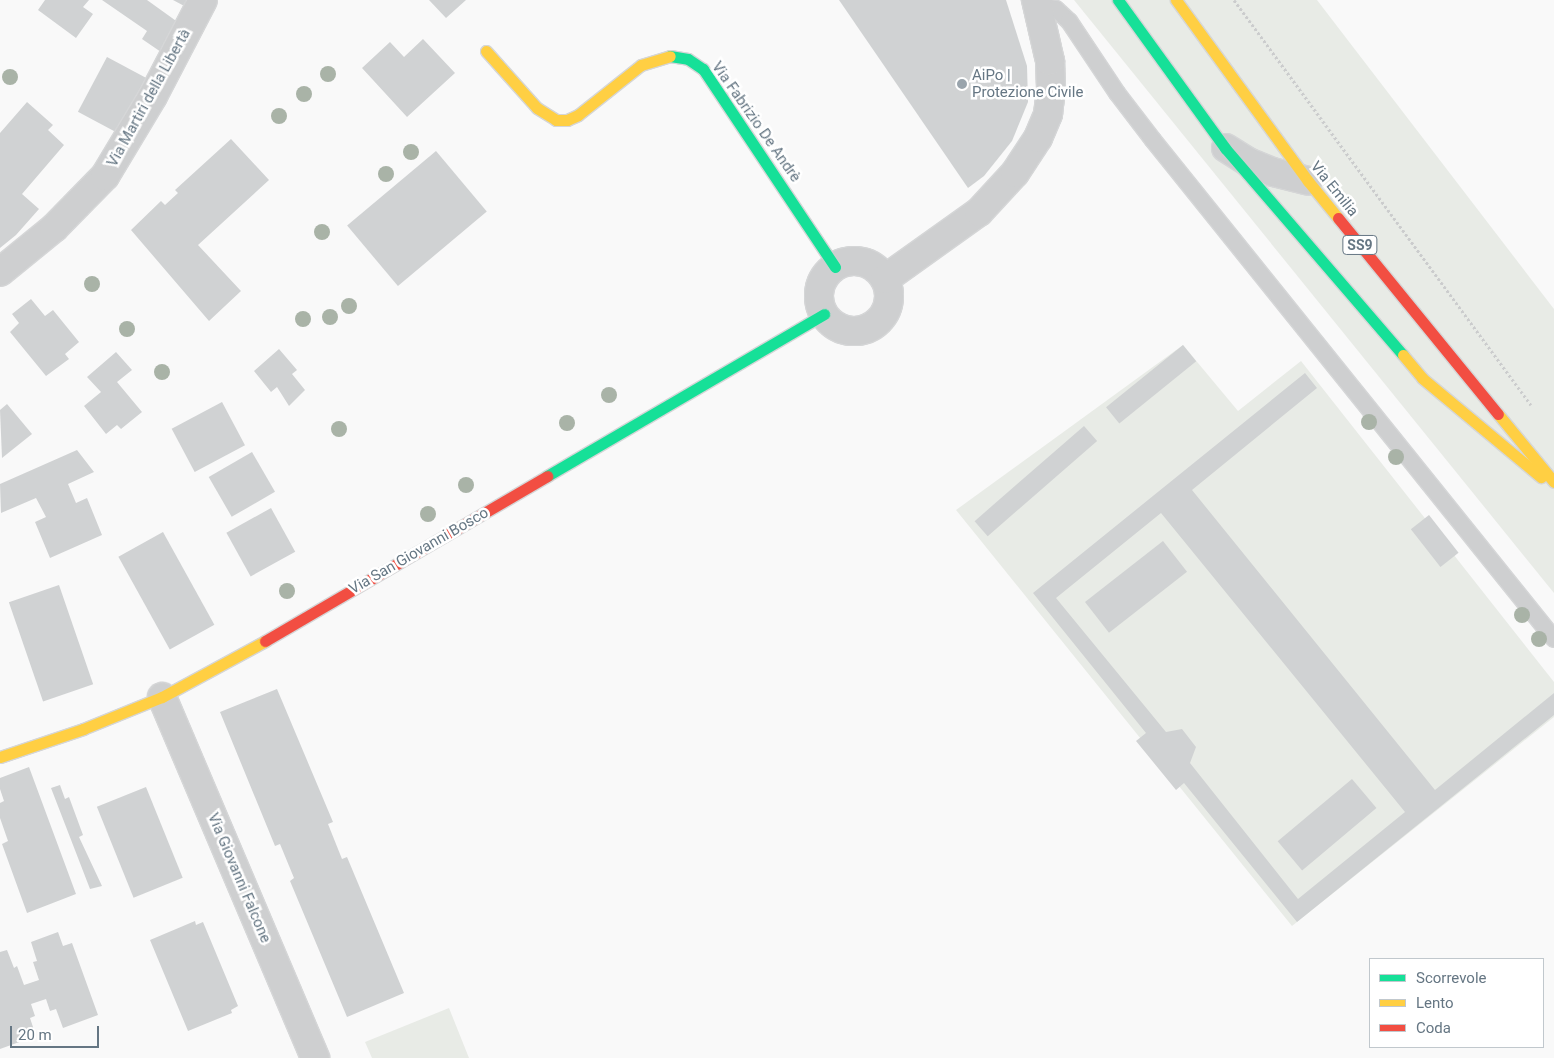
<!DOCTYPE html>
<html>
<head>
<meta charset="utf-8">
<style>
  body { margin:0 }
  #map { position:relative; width:1554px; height:1058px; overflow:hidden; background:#f9f9f9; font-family:Roboto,sans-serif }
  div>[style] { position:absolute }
  .green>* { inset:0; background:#e8ebe6 }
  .building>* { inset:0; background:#d0d2d3; transform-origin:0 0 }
  .path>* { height:3px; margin-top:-1.5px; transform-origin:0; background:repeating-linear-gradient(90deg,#cbcccd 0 2.5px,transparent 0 5px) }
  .roads { filter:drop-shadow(1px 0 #d5d6d7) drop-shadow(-1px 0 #d5d6d7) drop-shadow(0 1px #d5d6d7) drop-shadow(0 -1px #d5d6d7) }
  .lane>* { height:16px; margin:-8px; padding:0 8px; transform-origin:8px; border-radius:8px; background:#cecfd0 }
  .street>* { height:28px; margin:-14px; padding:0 14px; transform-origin:14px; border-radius:14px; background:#cecfd0 }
  .street>.ring { margin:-14px; padding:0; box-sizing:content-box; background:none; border:28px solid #cecfd0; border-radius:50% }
  .fast>* { height:11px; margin:-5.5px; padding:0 5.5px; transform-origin:5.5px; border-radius:5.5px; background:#16e098 }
  .slow>* { height:11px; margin:-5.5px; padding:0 5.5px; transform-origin:5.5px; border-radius:5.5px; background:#ffcf43 }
  .jam>* { height:11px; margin:-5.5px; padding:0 5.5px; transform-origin:5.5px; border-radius:5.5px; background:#f24e42 }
  .trees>* { width:16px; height:16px; margin:-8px; border-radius:50%; background:#a9b3a7 }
  .dots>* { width:14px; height:14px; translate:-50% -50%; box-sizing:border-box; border:2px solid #fff; border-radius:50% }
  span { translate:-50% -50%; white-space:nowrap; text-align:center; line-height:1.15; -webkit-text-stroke:5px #fff; paint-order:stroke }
  .shield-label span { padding:1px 4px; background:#fff; border:1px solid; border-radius:4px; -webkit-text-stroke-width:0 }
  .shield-label { font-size:14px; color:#657683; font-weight:700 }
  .poi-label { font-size:15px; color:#657683 }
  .left { translate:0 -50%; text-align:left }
  .street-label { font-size:15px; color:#657683 }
  .legend { position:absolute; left:1369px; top:958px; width:175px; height:90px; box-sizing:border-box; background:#fff; border:1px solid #c1c8cd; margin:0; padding:6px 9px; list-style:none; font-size:15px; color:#657683 }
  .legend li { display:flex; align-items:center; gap:10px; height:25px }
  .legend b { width:25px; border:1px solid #c1c8cd }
  .scale { position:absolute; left:10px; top:1026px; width:89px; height:22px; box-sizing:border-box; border:2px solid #657683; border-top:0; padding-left:6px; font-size:15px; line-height:18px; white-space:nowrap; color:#657683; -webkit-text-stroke:4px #fff; paint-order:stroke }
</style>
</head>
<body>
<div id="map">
  <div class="green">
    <div style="clip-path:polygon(1074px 0,1317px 0,1554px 309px,1554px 593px)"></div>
    <div style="clip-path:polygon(1183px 345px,1238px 411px,1301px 361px,1554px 682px,1554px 717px,1292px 926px,956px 510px)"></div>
    <div style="clip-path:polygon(449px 1008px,469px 1058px,372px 1058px,365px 1042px)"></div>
  </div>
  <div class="building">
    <div style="clip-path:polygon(45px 0,89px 0,83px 7px,93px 14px,76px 38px,38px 10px)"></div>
    <div style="clip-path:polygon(102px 0,147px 0,179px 23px,161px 52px,142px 39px,147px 31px)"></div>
    <div style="clip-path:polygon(173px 0,192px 0,188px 8px)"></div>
    <div style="clip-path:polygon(429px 0,466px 0,446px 18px)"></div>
    <div style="clip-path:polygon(839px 0,1006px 0,1027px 66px,1028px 102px,1012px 141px,984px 176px,968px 188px)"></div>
    <div style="clip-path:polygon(423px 39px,455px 73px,407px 117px,362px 68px,390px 42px,404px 57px)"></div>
    <div style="left:107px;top:57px;width:44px;height:62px;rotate:28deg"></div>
    <div style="clip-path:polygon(27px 102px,53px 125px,48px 130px,64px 145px,22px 194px,39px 209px,16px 235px,0 248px,0 133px)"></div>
    <div style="clip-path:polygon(231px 139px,269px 180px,198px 245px,241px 291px,209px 321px,131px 230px,161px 201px,165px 205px,178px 193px,175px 190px)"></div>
    <div style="left:436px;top:151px;width:79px;height:116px;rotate:50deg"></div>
    <div style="clip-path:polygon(31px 299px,45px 316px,53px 310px,79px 342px,65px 354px,69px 359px,46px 376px,10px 332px,19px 323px,12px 314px)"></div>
    <div style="left:1183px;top:345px;width:21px;height:99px;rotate:51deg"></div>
    <div style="clip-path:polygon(279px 349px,297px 370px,292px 374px,305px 390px,289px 406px,277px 387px,271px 392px,254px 371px)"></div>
    <div style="clip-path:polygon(116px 352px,132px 370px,117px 382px,142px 412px,121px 429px,117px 425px,106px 434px,84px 406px,101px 392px,87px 377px)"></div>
    <div style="clip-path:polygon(evenodd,1305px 373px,1317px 388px,1192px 490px,1435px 790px,1554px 693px,1554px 715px,1297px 922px,1184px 783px,1176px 790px,1136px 741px,1146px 733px,1033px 593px,1305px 373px,1161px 513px,1405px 812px,1298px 899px,1190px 763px,1196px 747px,1182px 729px,1166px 732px,1056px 598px,1161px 513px)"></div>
    <div style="left:222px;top:402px;width:49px;height:57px;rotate:62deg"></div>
    <div style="clip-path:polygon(7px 404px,32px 434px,2px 458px,0 410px)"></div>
    <div style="left:1084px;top:426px;width:20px;height:145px;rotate:49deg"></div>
    <div style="clip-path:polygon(77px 450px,94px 472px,68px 484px,76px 503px,87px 498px,102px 535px,50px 558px,35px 522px,46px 517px,36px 498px,1px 513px,0 484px)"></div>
    <div style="left:252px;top:452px;width:46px;height:50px;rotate:60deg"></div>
    <div style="left:271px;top:508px;width:50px;height:51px;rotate:61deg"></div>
    <div style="left:1429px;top:515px;width:48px;height:23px;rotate:52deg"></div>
    <div style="left:163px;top:532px;width:106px;height:51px;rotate:61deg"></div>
    <div style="left:1163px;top:541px;width:39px;height:99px;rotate:52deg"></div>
    <div style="left:59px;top:585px;width:105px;height:53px;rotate:71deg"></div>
    <div style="clip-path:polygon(277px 689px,333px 822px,328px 824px,342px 859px,347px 857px,404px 993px,347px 1017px,290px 881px,294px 878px,280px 844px,275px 846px,220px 712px)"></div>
    <div style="clip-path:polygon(29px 767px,76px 894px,27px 913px,2px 844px,8px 841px,0 818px,0 803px,4px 801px,0 789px,0 778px)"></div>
    <div style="left:1352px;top:779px;width:38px;height:97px;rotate:50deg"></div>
    <div style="clip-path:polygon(60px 785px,65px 799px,69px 797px,83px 835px,79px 837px,102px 886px,90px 889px,51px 788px)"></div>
    <div style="left:146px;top:787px;width:98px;height:53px;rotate:68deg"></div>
    <div style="clip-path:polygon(195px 921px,196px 925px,203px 922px,238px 1006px,231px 1010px,232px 1013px,188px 1031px,150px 940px)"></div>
    <div style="clip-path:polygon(58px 932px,63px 946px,72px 943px,98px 1015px,63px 1028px,56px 1009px,50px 1011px,46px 999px,31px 1004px,35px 1016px,30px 1018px,36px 1036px,0 1049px,0 952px,7px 950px,14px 968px,17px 966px,24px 985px,39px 980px,33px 962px,37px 961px,31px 942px)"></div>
  </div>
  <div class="path">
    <div style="left:1234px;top:0;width:502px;rotate:53.75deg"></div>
  </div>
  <div class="roads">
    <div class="lane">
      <div style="left:1037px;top:5px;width:19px;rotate:12deg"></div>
      <div style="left:1056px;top:9px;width:18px;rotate:43deg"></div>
      <div style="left:1069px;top:21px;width:87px;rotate:56.3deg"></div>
      <div style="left:1117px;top:93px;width:59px;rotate:52.5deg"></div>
      <div style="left:1153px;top:140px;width:640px;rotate:51.21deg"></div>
    </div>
    <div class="street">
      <div style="left:1226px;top:148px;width:26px;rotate:32deg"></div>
      <div style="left:1248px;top:162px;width:27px;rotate:22deg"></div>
      <div style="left:1273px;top:172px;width:36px;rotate:14deg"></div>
      <div class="ring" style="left:819px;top:261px;width:42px;height:42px"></div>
      <div style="left:0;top:272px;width:70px;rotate:-39.2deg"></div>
      <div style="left:54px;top:228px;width:73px;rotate:-45.6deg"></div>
      <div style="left:105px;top:176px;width:93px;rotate:-59deg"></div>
      <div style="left:153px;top:96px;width:108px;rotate:-62.5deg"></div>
      <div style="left:885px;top:279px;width:115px;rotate:-35.5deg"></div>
      <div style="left:979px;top:212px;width:53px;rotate:-47.3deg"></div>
      <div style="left:1015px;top:173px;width:42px;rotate:-56.7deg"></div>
      <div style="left:1038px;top:138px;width:26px;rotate:-67deg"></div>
      <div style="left:1048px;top:114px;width:26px;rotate:-83deg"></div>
      <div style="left:1051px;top:88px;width:27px;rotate:-92deg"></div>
      <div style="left:1050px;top:61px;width:63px;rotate:-102.9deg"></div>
      <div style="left:162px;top:697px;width:392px;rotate:67deg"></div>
    </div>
    <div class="fast">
      <div style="left:1118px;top:0;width:183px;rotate:54.1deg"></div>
      <div style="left:1225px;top:148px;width:273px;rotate:49.3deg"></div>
      <div style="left:670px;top:56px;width:18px;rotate:9deg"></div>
      <div style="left:688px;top:59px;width:18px;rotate:34deg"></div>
      <div style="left:703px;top:69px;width:238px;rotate:56.3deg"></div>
      <div style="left:547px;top:476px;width:321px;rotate:-30.3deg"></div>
    </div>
    <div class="slow">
      <div style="left:1176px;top:0;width:224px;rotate:53.9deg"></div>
      <div style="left:1308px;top:181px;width:48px;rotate:51deg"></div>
      <div style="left:486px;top:51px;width:76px;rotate:48.2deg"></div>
      <div style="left:537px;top:108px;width:22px;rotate:32deg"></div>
      <div style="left:556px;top:120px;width:11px"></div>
      <div style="left:567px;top:120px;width:12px;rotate:-24deg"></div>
      <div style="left:578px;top:115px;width:80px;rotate:-38.4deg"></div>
      <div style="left:641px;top:65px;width:30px;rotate:-17deg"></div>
      <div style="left:1403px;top:355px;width:30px;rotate:50deg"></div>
      <div style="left:1422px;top:378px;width:155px;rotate:39.8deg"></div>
      <div style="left:1498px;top:414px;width:88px;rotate:50.5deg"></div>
      <div style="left:0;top:757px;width:88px;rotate:-18.6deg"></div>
      <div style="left:83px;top:729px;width:85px;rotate:-22.1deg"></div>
      <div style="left:162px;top:697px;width:117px;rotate:-28.5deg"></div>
    </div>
    <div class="jam">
      <div style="left:1338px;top:218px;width:253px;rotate:50.8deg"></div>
      <div style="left:265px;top:641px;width:327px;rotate:-30.3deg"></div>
    </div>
  </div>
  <div class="trees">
    <div style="left:328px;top:74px"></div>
    <div style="left:10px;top:77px"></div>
    <div style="left:304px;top:94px"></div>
    <div style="left:279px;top:116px"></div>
    <div style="left:411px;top:152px"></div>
    <div style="left:386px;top:174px"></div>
    <div style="left:322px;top:232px"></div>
    <div style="left:92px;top:284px"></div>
    <div style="left:349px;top:306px"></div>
    <div style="left:330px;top:317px"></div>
    <div style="left:303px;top:319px"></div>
    <div style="left:127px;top:329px"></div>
    <div style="left:162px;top:372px"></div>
    <div style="left:609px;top:395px"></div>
    <div style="left:1369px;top:422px"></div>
    <div style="left:567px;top:423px"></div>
    <div style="left:339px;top:429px"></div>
    <div style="left:1396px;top:457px"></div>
    <div style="left:466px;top:485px"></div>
    <div style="left:428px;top:514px"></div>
    <div style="left:287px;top:591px"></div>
    <div style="left:1522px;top:615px"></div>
    <div style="left:1539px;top:639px"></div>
  </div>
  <div class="dots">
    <div style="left:962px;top:84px;background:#99a4ac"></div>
  </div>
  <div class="shield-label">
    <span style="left:1360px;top:245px">SS9</span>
  </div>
  <div class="poi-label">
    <span class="left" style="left:972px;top:84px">AiPo |<br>Protezione Civile</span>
  </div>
  <div class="street-label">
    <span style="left:149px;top:98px;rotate:-61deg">Via Martiri della Libertà</span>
    <span style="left:756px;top:122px;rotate:55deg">Via Fabrizio De Andrè</span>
    <span style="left:1334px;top:189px;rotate:51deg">Via Emilia</span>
    <span style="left:419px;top:551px;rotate:-30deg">Via San Giovanni Bosco</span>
    <span style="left:239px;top:878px;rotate:67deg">Via Giovanni Falcone</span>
  </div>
  <ul class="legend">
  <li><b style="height:6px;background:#16e098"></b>Scorrevole</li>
  <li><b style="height:6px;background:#ffcf43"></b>Lento</li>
  <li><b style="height:6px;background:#f24e42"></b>Coda</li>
  </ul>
  <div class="scale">20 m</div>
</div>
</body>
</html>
